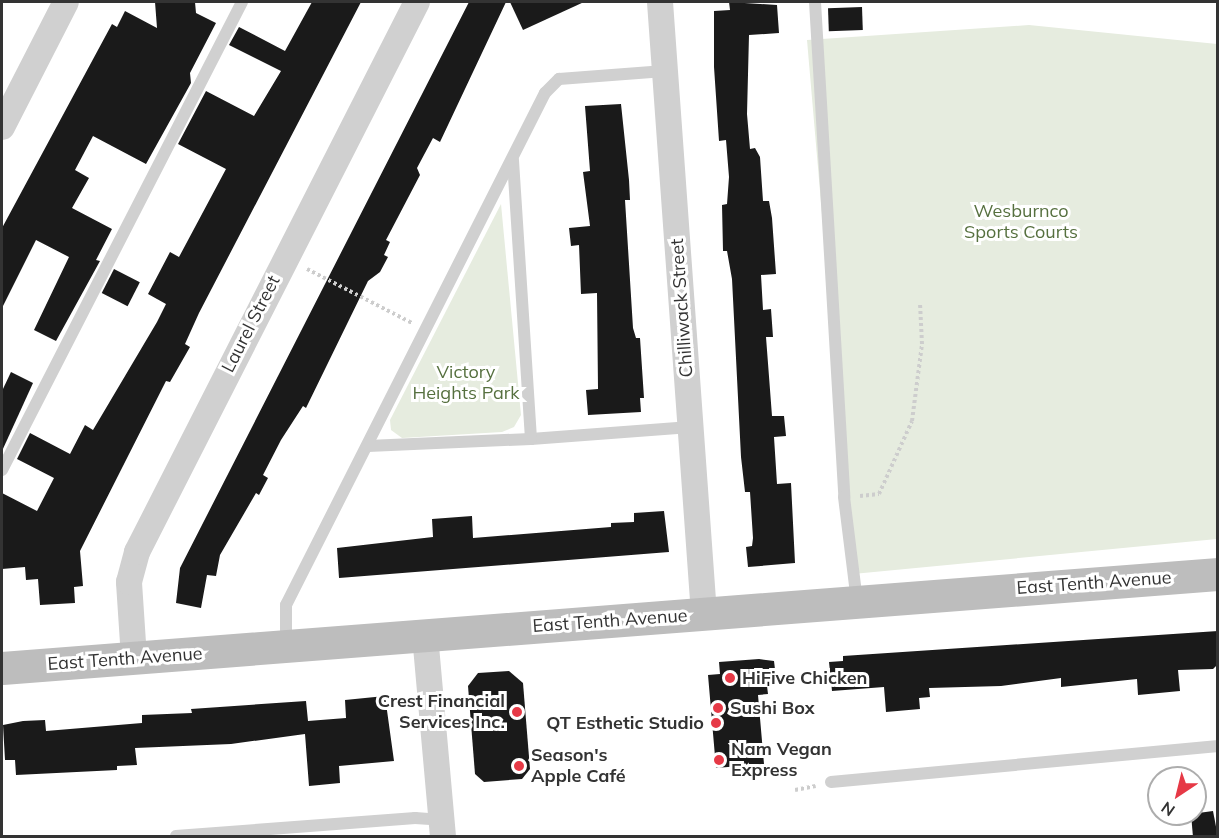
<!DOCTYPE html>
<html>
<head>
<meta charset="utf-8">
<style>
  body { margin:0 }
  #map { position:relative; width:1219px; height:838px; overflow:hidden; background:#fff; font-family:Mulish,sans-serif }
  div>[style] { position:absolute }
  .green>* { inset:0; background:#e6ecdf }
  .building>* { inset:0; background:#1a1a1a; transform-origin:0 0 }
  .path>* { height:4px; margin-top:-2px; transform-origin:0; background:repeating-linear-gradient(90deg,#cdcdcd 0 3px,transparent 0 6px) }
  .lane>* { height:12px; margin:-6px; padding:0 6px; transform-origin:6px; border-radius:6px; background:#d0d0d0 }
  .street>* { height:26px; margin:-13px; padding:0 13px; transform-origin:13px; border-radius:13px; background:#d0d0d0 }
  .secondary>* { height:33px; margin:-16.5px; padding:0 16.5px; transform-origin:16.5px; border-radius:16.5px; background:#bdbdbd }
  .dots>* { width:16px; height:16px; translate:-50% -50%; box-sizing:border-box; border:3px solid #fff; border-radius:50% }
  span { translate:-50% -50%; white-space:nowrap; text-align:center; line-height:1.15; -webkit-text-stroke:6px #fff; paint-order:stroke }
  .park-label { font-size:18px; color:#56703f }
  .street-label { font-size:18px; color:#333 }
  .poi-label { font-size:18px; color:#333; font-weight:700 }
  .left { translate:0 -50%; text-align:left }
  .right { translate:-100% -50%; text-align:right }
  .frame { position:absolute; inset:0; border:3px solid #333; pointer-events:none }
  .north { position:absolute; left:1147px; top:766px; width:60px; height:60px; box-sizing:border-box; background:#fff; border:2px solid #adadad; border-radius:50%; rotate:215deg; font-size:16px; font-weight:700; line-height:24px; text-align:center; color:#333 }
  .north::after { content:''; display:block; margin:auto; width:21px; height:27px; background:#e63946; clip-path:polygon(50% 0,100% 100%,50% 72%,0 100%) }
</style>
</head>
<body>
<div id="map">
  <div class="green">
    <div style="clip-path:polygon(1029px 25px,1217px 44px,1217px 539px,853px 574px,807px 40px)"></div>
    <div style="clip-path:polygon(501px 204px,521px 415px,514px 427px,502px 432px,402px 438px,391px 430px,390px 420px)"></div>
  </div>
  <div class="building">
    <div style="clip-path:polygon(155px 2px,195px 2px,196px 13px,216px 23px,190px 73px,191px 83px,146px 164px,93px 136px,75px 170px,89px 178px,72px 208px,112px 229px,96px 260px,100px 261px,56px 341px,34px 330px,69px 257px,36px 240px,2px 308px,2px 228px,112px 24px,117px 27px,125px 11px,157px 28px)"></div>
    <div style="clip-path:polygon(312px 2px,361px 2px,199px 313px,185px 344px,190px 347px,170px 382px,166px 381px,80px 551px,83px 586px,74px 587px,75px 603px,40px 605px,38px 579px,26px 580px,25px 567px,2px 569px,2px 493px,37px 511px,54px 478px,17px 459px,30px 433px,70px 454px,85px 425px,93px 430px,157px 322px,166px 304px,148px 294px,170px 252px,179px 257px,226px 169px,178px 144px,206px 91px,254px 116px,281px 71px,229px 45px,239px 27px,285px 51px)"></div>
    <div style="clip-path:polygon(469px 2px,506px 2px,440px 142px,433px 138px,417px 168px,420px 175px,386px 240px,390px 242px,384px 255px,388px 257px,380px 272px,368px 281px,306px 408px,303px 406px,281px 440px,263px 475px,268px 478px,259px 495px,256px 493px,220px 555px,216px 576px,207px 575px,201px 608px,176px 603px,180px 568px)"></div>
    <div style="clip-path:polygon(510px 2px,584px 2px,523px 30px)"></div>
    <div style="clip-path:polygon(729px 2px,777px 5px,779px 33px,749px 35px,747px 114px,750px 149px,755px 148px,760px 157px,763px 201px,769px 201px,772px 218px,776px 274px,761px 275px,763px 310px,771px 309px,773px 337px,766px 337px,772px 416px,784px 416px,786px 436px,774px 437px,777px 484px,791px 483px,795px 563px,748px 567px,746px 547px,752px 546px,753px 538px,750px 492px,745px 492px,741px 457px,732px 279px,727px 251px,723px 251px,722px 205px,727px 204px,729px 177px,726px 140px,719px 141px,714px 67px,714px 11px,730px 10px)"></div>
    <div style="left:862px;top:7px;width:23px;height:34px;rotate:88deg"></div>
    <div style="clip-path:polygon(621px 104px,629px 180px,630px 200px,625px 200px,633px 328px,636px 338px,640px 338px,644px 398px,640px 398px,641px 412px,588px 415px,586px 390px,598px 389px,597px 293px,581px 294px,579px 245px,571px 246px,569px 228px,590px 226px,583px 172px,590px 171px,585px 106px)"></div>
    <div style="left:114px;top:269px;width:29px;height:27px;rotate:27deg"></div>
    <div style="clip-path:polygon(11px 372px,33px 383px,2px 451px,2px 391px)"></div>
    <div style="clip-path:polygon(664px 511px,669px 552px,339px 578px,337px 548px,433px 537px,432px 519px,472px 516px,473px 538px,611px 527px,611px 523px,634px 522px,634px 513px)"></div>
    <div style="clip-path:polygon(1218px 631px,1218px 664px,1213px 669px,1178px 670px,1180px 691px,1138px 695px,1137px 679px,1061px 687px,1061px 678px,1001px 686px,929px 688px,930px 697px,919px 698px,920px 709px,886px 712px,884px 687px,832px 691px,829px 662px,843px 661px,843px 656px)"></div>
    <div style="clip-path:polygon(759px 659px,774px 661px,777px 686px,767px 686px,768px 694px,758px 695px,764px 764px,716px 768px,708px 675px,720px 674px,719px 662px)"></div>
    <div style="clip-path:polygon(509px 671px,523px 683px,530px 769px,522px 779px,484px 782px,475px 774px,468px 686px,478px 673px)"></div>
    <div style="clip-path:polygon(385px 696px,394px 761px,339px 766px,340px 783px,309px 786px,305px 734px,231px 744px,135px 748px,137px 765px,117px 766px,117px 770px,16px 775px,15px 760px,5px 760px,3px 725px,23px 721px,45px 720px,46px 731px,142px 723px,142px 715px,192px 713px,191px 709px,306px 701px,308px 721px,346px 718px,345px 700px)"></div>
    <div style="clip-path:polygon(1213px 811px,1218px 837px,1193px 837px,1191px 814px)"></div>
  </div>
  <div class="path">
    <div style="left:307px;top:269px;width:118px;rotate:27.2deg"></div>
    <div style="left:860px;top:496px;width:19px;rotate:-6deg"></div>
    <div style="left:879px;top:494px;width:80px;rotate:-65.7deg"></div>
    <div style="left:912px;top:421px;width:78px;rotate:-82.6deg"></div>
    <div style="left:922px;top:344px;width:41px;rotate:-92.8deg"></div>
    <div style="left:795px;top:790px;width:21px;rotate:-11deg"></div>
  </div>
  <div class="lane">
    <div style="left:815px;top:2px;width:496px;rotate:86.6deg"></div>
    <div style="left:844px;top:497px;width:106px;rotate:82.9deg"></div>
    <div style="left:531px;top:439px;width:160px;rotate:-4.3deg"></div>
    <div style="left:368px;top:446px;width:163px;rotate:-2.5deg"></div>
    <div style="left:531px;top:439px;width:280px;rotate:-93.7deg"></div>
    <div style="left:2px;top:470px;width:526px;rotate:-62.85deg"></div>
    <div style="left:286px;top:645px;width:40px;rotate:-90deg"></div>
    <div style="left:286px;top:605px;width:574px;rotate:-63.17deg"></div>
    <div style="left:545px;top:93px;width:20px;rotate:-45deg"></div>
    <div style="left:559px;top:79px;width:106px;rotate:-4.3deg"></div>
    <div style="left:831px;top:782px;width:389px;rotate:-5.3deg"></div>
    <div style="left:176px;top:836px;width:240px;rotate:-4.3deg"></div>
    <div style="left:415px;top:818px;width:27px;rotate:4deg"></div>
  </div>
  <div class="street">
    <div style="left:660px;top:2px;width:614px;rotate:85.89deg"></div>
    <div style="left:2px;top:127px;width:140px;rotate:-62.9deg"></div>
    <div style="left:425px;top:635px;width:202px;rotate:84.9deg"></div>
    <div style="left:134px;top:658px;width:76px;rotate:-93.8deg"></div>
    <div style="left:129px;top:582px;width:31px;rotate:-75deg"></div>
    <div style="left:137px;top:552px;width:617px;rotate:-63.02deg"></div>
  </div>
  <div class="secondary">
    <div style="left:2px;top:668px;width:1220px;rotate:-4.42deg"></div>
  </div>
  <div class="dots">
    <div style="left:730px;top:678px;background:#e63946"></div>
    <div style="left:718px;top:708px;background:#e63946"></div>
    <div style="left:517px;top:712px;background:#e63946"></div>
    <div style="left:716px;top:723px;background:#e63946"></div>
    <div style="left:719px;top:760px;background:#e63946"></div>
    <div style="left:519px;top:766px;background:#e63946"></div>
  </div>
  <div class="park-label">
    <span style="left:1021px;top:222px">Wesburnco<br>Sports Courts</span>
    <span style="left:466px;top:383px">Victory<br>Heights Park</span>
  </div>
  <div class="street-label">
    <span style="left:682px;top:308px;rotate:-94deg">Chilliwack Street</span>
    <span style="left:251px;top:324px;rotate:-63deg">Laurel Street</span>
    <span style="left:1094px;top:583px;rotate:-4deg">East Tenth Avenue</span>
    <span style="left:610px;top:621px;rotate:-4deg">East Tenth Avenue</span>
    <span style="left:125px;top:659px;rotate:-4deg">East Tenth Avenue</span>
  </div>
  <div class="poi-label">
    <span class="left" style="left:742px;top:678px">HiFive Chicken</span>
    <span class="right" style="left:505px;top:712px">Crest Financial<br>Services Inc.</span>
    <span class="left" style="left:730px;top:708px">Sushi Box</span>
    <span class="right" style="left:704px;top:723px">QT Esthetic Studio</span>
    <span class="left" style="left:731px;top:760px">Nam Vegan<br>Express</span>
    <span class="left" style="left:531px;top:766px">Season's<br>Apple Café</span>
  </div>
  <div class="frame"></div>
  <div class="north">N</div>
</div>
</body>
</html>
